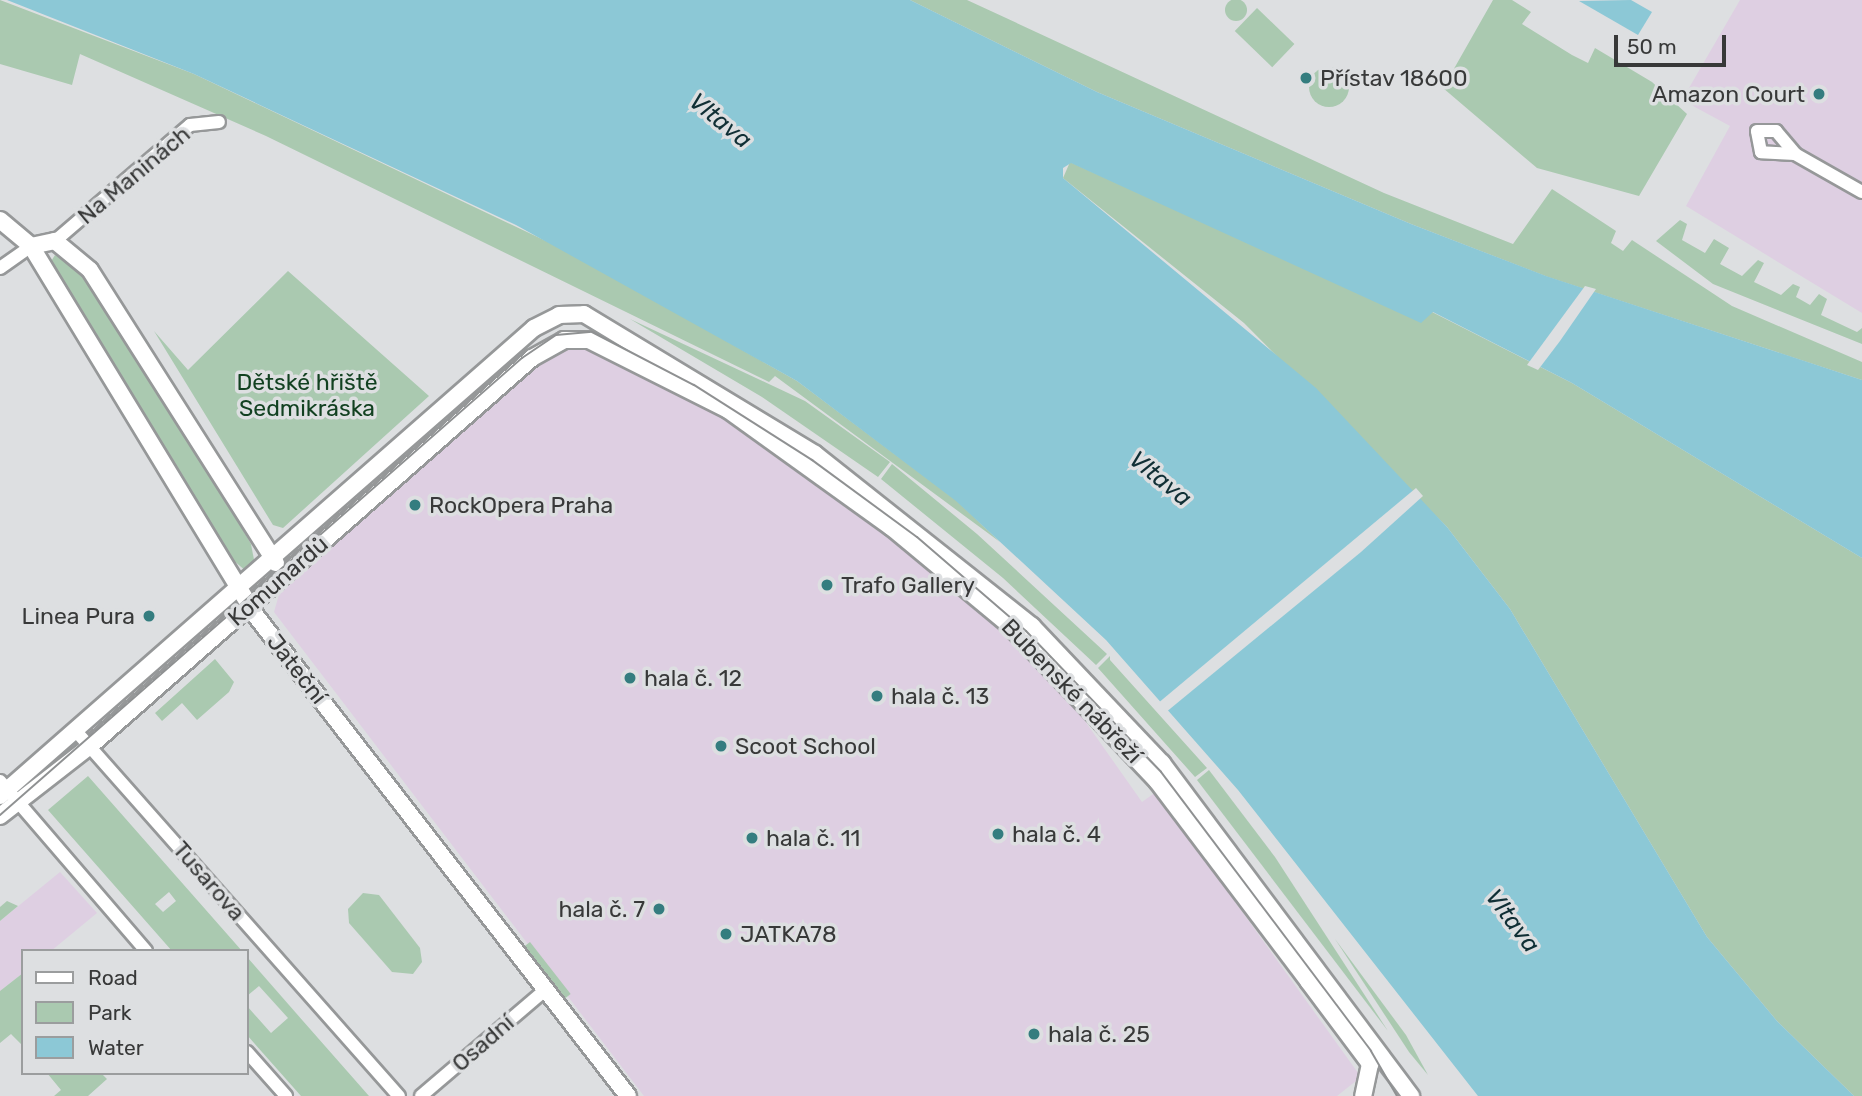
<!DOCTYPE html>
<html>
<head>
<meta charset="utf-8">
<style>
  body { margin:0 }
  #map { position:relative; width:1862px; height:1096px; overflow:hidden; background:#dddfe1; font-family:Rubik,sans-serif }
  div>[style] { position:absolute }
  .commercial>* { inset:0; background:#decfe2 }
  .green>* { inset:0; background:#aac9b0; transform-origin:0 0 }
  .round { border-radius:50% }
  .water>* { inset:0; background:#8cc8d6 }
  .pier>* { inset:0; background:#dddfe1 }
  .roads { filter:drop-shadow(2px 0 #969899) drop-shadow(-2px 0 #969899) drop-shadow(0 2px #969899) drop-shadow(0 -2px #969899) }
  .minor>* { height:12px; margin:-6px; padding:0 6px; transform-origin:6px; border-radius:6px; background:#fff }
  .tertiary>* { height:16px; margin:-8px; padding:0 8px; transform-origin:8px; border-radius:8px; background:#fff }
  .tram>* { height:2px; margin:-1px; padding:0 1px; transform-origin:1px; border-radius:1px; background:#8f9192 }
  .dots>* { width:19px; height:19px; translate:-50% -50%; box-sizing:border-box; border:4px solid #dddfe1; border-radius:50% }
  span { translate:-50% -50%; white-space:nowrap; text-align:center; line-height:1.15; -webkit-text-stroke:7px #dddfe1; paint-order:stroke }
  .poi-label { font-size:23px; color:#383939 }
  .left { translate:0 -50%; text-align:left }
  .right { translate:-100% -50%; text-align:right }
  .street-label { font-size:23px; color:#383939 }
  .park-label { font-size:23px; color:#124121 }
  .water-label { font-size:24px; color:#102f35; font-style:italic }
  .legend { position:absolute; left:21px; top:949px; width:228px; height:126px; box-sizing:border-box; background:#dddfe1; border:2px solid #9b9d9e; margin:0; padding:9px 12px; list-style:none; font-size:21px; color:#383939 }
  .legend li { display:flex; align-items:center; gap:14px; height:35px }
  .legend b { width:35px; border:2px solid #9b9d9e }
  .scale { position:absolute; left:1614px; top:35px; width:112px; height:32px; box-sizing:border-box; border:4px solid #383939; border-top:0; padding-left:9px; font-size:21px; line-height:24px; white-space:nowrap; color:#383939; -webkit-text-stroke:5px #dddfe1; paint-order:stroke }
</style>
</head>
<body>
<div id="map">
  <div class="commercial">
    <div style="clip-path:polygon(1740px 0,1862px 0,1862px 313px,1686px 206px,1730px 126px,1682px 100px)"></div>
    <div style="clip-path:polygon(569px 346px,595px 347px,691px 397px,821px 481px,1023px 647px,1068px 697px,1142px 802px,1156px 792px,1361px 1077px,1337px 1096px,644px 1096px,274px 612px,280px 591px,527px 372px)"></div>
    <div style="clip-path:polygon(60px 872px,97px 913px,51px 951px,23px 951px,23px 973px,0 991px,0 921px)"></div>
  </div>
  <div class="green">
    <div class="round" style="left:1225px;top:-1px;width:22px;height:22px"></div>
    <div style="clip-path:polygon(0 0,194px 74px,565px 250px,797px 381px,956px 500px,1000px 542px,775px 376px,769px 382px,266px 136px,80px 54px,72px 85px,0 64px)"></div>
    <div style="clip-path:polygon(910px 0,967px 0,1384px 193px,1513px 244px,1552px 189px,1616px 231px,1611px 243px,1623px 251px,1632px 240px,1732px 306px,1862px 362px,1862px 380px,1548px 277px,1411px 224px,1097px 92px)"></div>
    <div style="clip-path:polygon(1493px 0,1512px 0,1531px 12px,1522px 24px,1572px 55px,1588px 63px,1595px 48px,1652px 82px,1687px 114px,1639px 196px,1537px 168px,1443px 88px)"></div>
    <div style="left:1257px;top:8px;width:52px;height:32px;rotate:44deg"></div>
    <div class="round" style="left:1309px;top:67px;width:40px;height:40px"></div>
    <div style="clip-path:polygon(1070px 162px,1216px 228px,1432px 312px,1572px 383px,1862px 558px,1862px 1096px,1854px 1096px,1777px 1021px,1707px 937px,1510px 609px,1447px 527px,1244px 323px,1063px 178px)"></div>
    <div style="clip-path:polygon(1680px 220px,1687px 224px,1682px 240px,1705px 253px,1714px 239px,1729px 248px,1720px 264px,1742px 276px,1758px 260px,1764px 263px,1754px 282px,1781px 295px,1793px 284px,1800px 287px,1796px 297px,1810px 305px,1819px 294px,1827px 299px,1821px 315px,1857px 332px,1862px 328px,1862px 344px,1713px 284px,1656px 241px)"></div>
    <div style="clip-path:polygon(55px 255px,79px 272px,123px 334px,221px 492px,251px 544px,255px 565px,247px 572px,233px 560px,50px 263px)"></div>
    <div style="clip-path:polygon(288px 271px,429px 396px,283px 528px,273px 525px,154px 331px,188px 370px)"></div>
    <div style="clip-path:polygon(630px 319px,805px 401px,890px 462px,878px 477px,762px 397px)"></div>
    <div style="clip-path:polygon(892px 464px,977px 534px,1107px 654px,1096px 665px,1003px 578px,881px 479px)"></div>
    <div style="clip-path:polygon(1110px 656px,1110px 660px,1207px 768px,1195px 777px,1098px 668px)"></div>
    <div style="clip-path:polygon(215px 659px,234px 682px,229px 692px,197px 720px,182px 703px,162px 721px,155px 713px)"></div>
    <div style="clip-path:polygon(1209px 770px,1275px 857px,1388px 1031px,1197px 780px)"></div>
    <div style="clip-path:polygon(evenodd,88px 776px,242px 951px,172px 951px,48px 810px,88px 776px,169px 892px,176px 901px,163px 912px,155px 904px,169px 892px)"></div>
    <div style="clip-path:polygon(363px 893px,379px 895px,420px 948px,422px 962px,413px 974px,392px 972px,349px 923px,348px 909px)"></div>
    <div style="clip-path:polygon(7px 901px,18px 906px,0 921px,0 907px)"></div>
    <div style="clip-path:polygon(1335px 939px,1406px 1035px,1428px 1075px,1409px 1052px)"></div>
    <div style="left:530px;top:942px;width:66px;height:9px;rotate:52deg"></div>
    <div style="clip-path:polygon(247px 957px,303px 1021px,369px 1096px,301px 1096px,247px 1035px,247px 1006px,271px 1033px,288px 1018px,259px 986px,247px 996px)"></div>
    <div style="clip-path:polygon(23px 973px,23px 1046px,11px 1034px,0 1043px,0 991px)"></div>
    <div style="clip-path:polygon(47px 1073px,101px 1073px,107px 1079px,88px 1096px,54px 1096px,61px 1090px)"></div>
  </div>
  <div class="water">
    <div style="clip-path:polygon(7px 0,910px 0,1097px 92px,1411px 224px,1546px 276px,1862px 380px,1862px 558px,1572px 383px,1433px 312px,1421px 323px,1071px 163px,1063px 168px,1063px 178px,1316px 388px,1447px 527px,1510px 609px,1707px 937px,1777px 1021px,1854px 1096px,1478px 1096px,1238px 790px,1106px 640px,956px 501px,797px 381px,516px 225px,194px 74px)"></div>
    <div style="clip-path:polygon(1631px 0,1652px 12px,1638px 35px,1579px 1px)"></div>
  </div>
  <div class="pier">
    <div style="clip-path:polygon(1585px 286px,1596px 289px,1560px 341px,1538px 370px,1527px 365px)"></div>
    <div style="clip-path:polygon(1416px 488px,1423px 496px,1361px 552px,1165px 713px,1157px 704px)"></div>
  </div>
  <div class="roads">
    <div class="minor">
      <div style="left:1795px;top:154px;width:34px;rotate:-177deg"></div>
      <div style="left:1761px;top:152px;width:21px;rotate:-101deg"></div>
      <div style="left:1757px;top:131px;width:19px"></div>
      <div style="left:1776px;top:131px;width:30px;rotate:50deg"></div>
      <div style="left:1795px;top:154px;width:77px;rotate:29.6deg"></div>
      <div style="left:55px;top:241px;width:178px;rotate:-40.7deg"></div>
      <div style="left:190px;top:125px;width:29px;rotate:-6deg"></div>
      <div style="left:0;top:268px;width:38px;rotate:-35deg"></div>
      <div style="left:75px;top:730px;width:489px;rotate:48.5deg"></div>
      <div style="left:0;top:781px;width:224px;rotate:49.3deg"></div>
      <div style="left:247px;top:1052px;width:59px;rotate:48.4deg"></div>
      <div style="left:421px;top:1096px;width:163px;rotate:-40.5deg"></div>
    </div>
    <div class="tertiary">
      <div style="left:0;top:220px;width:40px;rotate:40deg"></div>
      <div style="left:31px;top:246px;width:433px;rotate:58.7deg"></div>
      <div style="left:256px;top:616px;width:607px;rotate:52.22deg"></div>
      <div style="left:31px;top:246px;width:25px;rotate:-12deg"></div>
      <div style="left:55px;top:241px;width:45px;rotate:39.6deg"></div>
      <div style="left:90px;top:270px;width:347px;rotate:57.6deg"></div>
      <div style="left:0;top:796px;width:710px;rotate:-41.23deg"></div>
      <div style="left:534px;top:328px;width:28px;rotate:-27deg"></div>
      <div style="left:559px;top:315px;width:25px;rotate:-2deg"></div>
      <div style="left:584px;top:314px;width:270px;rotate:31.2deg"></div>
      <div style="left:815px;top:454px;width:277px;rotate:38.4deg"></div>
      <div style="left:1032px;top:626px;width:189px;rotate:46.5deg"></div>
      <div style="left:1162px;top:763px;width:416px;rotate:53.2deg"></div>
      <div style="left:0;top:816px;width:114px;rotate:-37.9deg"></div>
      <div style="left:90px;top:746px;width:588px;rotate:-41.28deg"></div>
      <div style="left:532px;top:358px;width:37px;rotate:-29deg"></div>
      <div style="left:564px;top:340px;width:25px"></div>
      <div style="left:589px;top:340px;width:156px;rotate:26.7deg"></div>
      <div style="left:728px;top:410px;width:201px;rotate:35.7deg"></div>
      <div style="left:891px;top:527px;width:152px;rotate:39.7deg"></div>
      <div style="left:1008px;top:624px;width:216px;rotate:46.5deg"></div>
      <div style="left:1157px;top:781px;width:251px;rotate:52.9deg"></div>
      <div style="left:1308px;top:981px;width:104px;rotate:53.2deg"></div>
      <div style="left:1370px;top:1064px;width:33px;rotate:102deg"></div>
    </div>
  </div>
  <div class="tram">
    <div style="left:0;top:815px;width:694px;rotate:-41.2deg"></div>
    <div style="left:522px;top:358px;width:41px;rotate:-34.1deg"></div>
    <div style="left:556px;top:335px;width:36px;rotate:-5deg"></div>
    <div style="left:592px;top:332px;width:115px;rotate:27.5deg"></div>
    <div style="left:694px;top:385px;width:140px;rotate:32.4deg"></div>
    <div style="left:812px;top:460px;width:130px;rotate:36.3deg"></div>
    <div style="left:917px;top:537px;width:144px;rotate:40.8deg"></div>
    <div style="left:1026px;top:631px;width:195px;rotate:46.2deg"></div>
    <div style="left:1161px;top:772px;width:349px;rotate:53deg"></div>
    <div style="left:1371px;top:1051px;width:52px;rotate:60deg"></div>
  </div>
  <div class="dots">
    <div style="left:1306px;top:78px;background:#347d7f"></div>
    <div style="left:1819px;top:94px;background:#347d7f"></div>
    <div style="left:415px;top:505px;background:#347d7f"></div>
    <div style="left:827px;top:585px;background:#347d7f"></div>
    <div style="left:149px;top:616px;background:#347d7f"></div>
    <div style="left:630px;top:678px;background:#347d7f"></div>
    <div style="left:877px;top:696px;background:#347d7f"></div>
    <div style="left:721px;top:746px;background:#347d7f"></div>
    <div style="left:998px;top:834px;background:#347d7f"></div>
    <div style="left:752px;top:838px;background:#347d7f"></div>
    <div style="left:659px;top:909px;background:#347d7f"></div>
    <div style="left:726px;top:934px;background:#347d7f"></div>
    <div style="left:1034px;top:1034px;background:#347d7f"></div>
  </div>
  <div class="poi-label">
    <span class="left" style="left:1320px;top:78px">Přístav 18600</span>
    <span class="right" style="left:1805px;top:94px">Amazon Court</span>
    <span class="left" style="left:429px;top:505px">RockOpera Praha</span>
    <span class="left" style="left:841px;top:585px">Trafo Gallery</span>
    <span class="right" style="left:135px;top:616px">Linea Pura</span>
    <span class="left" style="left:644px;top:678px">hala č. 12</span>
    <span class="left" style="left:891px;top:696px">hala č. 13</span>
    <span class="left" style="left:735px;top:746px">Scoot School</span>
    <span class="left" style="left:1012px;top:834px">hala č. 4</span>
    <span class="left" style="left:766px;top:838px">hala č. 11</span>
    <span class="right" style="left:645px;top:909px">hala č. 7</span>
    <span class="left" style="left:740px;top:934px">JATKA78</span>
    <span class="left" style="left:1048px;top:1034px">hala č. 25</span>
  </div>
  <div class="street-label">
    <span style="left:134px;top:175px;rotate:-40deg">Na Maninách</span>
    <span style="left:278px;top:581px;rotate:-41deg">Komunardů</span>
    <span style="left:297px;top:669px;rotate:52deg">Jateční</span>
    <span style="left:1072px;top:691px;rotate:46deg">Bubenské nábřeží</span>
    <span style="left:209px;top:881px;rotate:49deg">Tusarova</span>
    <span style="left:483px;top:1043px;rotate:-41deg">Osadní</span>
  </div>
  <div class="park-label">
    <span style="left:307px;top:395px">Dětské hřiště<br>Sedmikráska</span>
  </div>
  <div class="water-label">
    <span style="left:720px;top:121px;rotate:39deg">Vltava</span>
    <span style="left:1160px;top:479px;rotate:39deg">Vltava</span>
    <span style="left:1512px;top:921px;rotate:53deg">Vltava</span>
  </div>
  <ul class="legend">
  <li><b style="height:9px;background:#fff"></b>Road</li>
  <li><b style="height:19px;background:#aac9b0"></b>Park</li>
  <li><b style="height:19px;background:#8cc8d6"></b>Water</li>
  </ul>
  <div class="scale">50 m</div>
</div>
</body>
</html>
